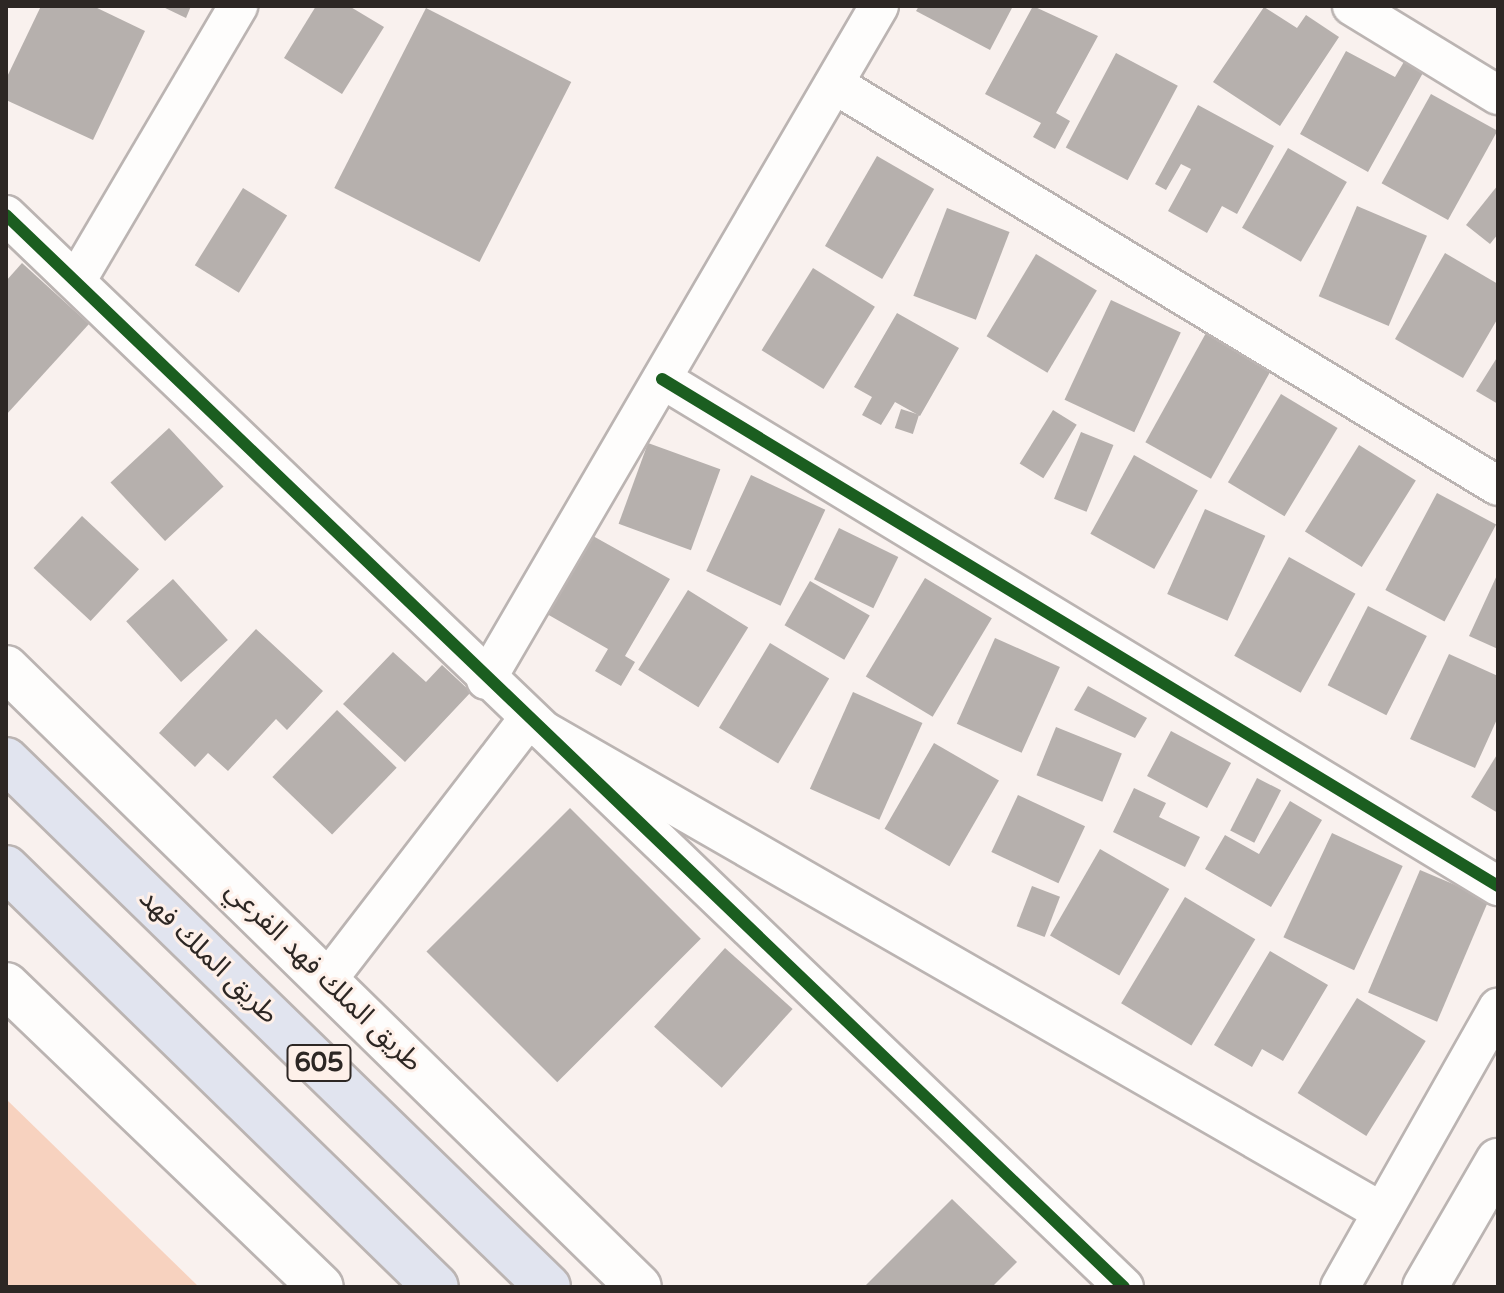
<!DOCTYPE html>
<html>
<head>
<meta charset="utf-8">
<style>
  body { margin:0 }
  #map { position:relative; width:1504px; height:1293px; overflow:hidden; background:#f9f1ee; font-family:"Varela Round","Noto Sans Arabic",sans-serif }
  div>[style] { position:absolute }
  .green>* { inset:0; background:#f7d2bf }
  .building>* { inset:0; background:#b6b0ad; transform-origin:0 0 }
  .roads { filter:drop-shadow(2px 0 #bbb4b2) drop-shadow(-2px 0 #bbb4b2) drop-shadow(0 2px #bbb4b2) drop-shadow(0 -2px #bbb4b2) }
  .street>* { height:38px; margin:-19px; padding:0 19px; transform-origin:19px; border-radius:19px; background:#fefdfc }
  .secondary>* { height:44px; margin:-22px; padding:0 22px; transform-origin:22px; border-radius:22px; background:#fefdfc }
  .highway>* { height:44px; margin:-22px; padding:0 22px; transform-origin:22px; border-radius:22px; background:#e1e4ef }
  .cycleway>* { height:12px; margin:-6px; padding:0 6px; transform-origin:6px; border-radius:6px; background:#1b5e20 }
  span { translate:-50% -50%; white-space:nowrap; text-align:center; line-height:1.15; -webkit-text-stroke:6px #fef0e9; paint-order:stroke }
  .shield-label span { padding:2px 6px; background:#fef0e9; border:2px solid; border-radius:6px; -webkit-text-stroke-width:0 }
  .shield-label { font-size:26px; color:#2d2724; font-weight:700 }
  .street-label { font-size:28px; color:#2d2724 }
  .frame { position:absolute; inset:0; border:8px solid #2d2724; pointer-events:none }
</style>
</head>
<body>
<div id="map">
  <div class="green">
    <div style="clip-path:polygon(6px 1099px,199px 1287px,6px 1287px)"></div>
  </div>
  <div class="building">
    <div style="clip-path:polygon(41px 6px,93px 6px,145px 31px,93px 140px,6px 100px,6px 79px)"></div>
    <div style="clip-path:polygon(161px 6px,191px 6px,186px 18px)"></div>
    <div style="clip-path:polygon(316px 6px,349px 6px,384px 27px,342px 94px,284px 58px)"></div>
    <div style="clip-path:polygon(919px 6px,1013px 6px,990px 50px,916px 11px)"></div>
    <div style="clip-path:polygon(1033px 6px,1098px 36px,1056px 113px,1070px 121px,1055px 149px,1033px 137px,1041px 123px,985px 94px)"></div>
    <div style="clip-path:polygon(1264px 7px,1297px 28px,1306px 15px,1339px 37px,1280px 126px,1213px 82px)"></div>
    <div style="left:426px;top:8px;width:163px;height:202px;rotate:27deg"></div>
    <div style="clip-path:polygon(1346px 51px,1395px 77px,1405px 60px,1424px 71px,1368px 172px,1300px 134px)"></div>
    <div style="left:1116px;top:53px;width:70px;height:107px;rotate:28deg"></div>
    <div style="left:1431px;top:94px;width:76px;height:102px;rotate:29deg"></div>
    <div style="clip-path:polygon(1198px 105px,1274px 146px,1237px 214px,1222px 206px,1207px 233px,1168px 211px,1191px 169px,1181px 164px,1166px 190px,1155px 184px)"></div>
    <div style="left:1288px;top:148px;width:68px;height:92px;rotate:30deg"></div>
    <div style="left:877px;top:156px;width:66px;height:104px;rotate:30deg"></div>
    <div style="clip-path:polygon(1498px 185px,1498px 234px,1490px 244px,1466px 225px)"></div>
    <div style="left:243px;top:188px;width:52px;height:91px;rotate:32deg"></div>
    <div style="left:1357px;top:206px;width:76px;height:98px;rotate:23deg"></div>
    <div style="left:947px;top:208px;width:67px;height:94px;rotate:21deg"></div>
    <div style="clip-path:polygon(1445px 253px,1498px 284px,1498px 318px,1463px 378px,1395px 339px)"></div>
    <div style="left:1036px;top:254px;width:71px;height:96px;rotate:31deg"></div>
    <div style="clip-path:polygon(22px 263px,89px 324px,6px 415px,6px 281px)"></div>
    <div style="left:813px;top:268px;width:73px;height:97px;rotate:32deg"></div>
    <div style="left:1111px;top:300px;width:77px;height:110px;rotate:25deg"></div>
    <div style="clip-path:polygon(897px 313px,959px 348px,920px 416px,895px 402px,881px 425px,862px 415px,872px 397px,854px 387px)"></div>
    <div style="left:1206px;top:333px;width:75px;height:125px;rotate:29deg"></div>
    <div style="clip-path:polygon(1498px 356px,1498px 404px,1476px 391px)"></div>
    <div style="left:1281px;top:394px;width:66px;height:103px;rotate:31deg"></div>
    <div style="left:901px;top:409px;width:19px;height:20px;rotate:18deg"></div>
    <div style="left:1053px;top:410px;width:28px;height:63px;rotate:32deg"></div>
    <div style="left:169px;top:428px;width:80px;height:80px;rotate:47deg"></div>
    <div style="left:1081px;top:432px;width:35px;height:72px;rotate:22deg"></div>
    <div style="left:648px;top:443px;width:77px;height:86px;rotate:20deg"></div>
    <div style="left:1359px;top:445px;width:67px;height:102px;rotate:32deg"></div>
    <div style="left:1134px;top:455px;width:73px;height:90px;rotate:29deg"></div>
    <div style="left:751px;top:475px;width:82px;height:106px;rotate:25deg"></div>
    <div style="left:1437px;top:493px;width:67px;height:110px;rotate:28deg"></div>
    <div style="left:1205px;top:509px;width:66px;height:93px;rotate:24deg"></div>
    <div style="left:82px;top:516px;width:78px;height:71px;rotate:43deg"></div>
    <div style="left:839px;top:528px;width:66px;height:57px;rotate:26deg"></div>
    <div style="clip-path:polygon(593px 536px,670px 579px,625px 656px,635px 662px,621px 686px,595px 671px,608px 649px,547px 614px)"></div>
    <div style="left:1289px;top:557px;width:76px;height:113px;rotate:29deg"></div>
    <div style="clip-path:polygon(1498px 573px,1498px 649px,1469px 636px)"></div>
    <div style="left:925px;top:578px;width:78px;height:115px;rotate:31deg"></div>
    <div style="left:173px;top:579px;width:82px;height:63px;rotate:48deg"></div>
    <div style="left:810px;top:581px;width:69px;height:51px;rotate:30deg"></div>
    <div style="left:688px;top:590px;width:71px;height:94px;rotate:32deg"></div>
    <div style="left:1368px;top:606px;width:66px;height:89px;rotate:27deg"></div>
    <div style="clip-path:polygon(256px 629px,323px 691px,287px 730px,276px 719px,228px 771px,208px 753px,195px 767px,159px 733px)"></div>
    <div style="left:995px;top:638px;width:71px;height:94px;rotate:24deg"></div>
    <div style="left:770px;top:643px;width:69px;height:99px;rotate:31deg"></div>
    <div style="clip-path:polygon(393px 652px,426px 682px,442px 665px,471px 692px,405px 762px,343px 704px)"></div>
    <div style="clip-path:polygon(1449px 654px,1498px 676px,1498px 717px,1475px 768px,1410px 739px)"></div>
    <div style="clip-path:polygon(1088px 686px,1147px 718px,1135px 738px,1074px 710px)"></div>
    <div style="left:853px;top:692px;width:76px;height:106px;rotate:24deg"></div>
    <div style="left:337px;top:710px;width:83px;height:93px;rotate:44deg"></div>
    <div style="left:1056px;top:727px;width:71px;height:52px;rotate:22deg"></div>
    <div style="left:1171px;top:731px;width:68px;height:51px;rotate:28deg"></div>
    <div style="left:934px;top:743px;width:75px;height:99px;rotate:30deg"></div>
    <div style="clip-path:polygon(1498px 753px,1498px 813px,1471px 797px)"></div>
    <div style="left:1257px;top:778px;width:27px;height:59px;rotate:27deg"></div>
    <div style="clip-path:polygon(1134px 788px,1166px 803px,1159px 817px,1200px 837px,1185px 867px,1113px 832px)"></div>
    <div style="left:1018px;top:795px;width:74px;height:63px;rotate:25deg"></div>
    <div style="clip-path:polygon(1290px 801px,1322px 820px,1271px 907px,1205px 869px,1225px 835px,1259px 854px)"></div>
    <div style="left:570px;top:808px;width:185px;height:203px;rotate:45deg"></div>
    <div style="left:1332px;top:833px;width:78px;height:115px;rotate:25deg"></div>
    <div style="left:1100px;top:849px;width:80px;height:100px;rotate:30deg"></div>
    <div style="left:1420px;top:870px;width:75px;height:133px;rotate:23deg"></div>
    <div style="left:1032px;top:886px;width:30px;height:43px;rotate:21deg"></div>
    <div style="left:1185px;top:897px;width:82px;height:124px;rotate:31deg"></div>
    <div style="left:725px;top:948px;width:91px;height:106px;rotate:42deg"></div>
    <div style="clip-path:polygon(1270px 951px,1328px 985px,1283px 1061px,1262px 1049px,1252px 1067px,1214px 1045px)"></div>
    <div style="left:1357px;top:998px;width:81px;height:112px;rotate:32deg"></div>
    <div style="clip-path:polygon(952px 1199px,1017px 1262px,992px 1287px,864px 1287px)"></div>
  </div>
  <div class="roads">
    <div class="street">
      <div style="left:1352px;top:6px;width:171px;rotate:31.4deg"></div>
      <div style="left:834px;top:84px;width:776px;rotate:31.19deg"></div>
      <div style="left:6px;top:215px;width:1549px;rotate:43.8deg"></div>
      <div style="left:78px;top:278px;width:316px;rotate:-59.5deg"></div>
      <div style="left:662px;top:379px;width:978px;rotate:31.24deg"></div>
      <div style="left:486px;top:680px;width:780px;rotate:-59.75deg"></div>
      <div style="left:328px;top:979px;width:326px;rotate:-52.4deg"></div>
      <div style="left:527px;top:721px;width:986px;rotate:29.87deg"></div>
      <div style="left:1340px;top:1287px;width:321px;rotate:-60.5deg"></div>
    </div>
    <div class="secondary">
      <div style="left:6px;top:668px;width:885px;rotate:44.36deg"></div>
      <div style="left:6px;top:985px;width:436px;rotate:43.8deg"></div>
      <div style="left:1425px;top:1287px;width:146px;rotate:-59.9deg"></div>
    </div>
    <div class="highway">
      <div style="left:6px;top:760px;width:756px;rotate:44.2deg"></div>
      <div style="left:6px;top:868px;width:600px;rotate:44.26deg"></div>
    </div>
  </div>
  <div class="cycleway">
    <div style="left:6px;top:215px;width:1549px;rotate:43.8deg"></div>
    <div style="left:662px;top:379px;width:978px;rotate:31.24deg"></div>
  </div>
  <div class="shield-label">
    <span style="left:319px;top:1063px">605</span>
  </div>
  <div class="street-label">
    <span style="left:209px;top:956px;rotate:44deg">طريق الملك فهد</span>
    <span style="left:324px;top:976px;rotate:44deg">طريق الملك فهد الفرعي</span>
  </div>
  <div class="frame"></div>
</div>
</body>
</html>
